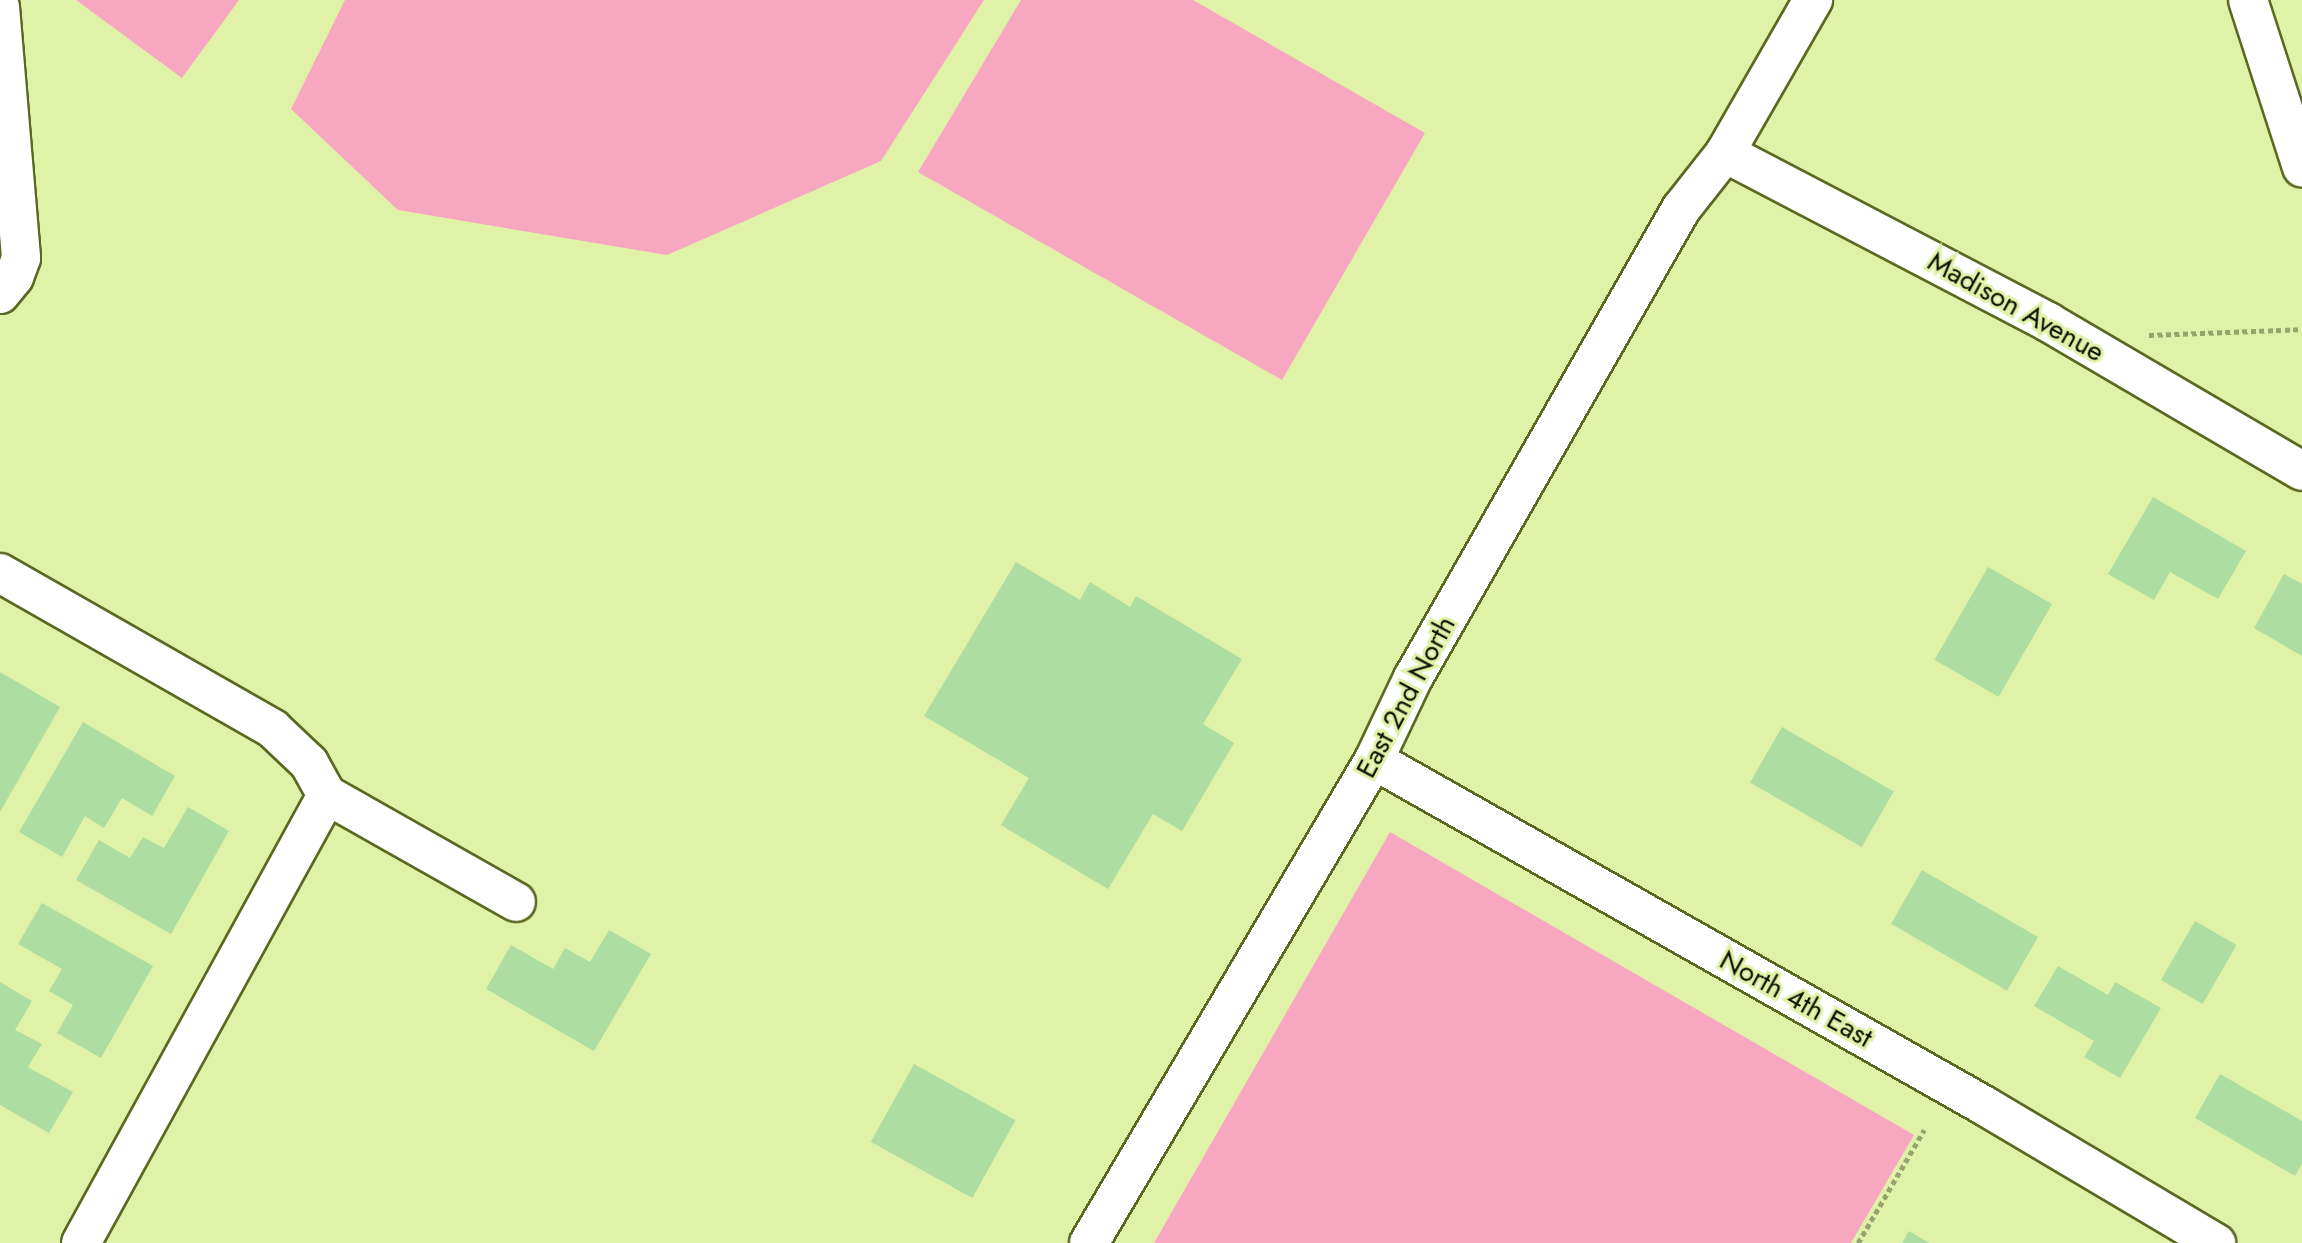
<!DOCTYPE html>
<html>
<head>
<meta charset="utf-8">
<style>
  body { margin:0 }
  #map { position:relative; width:2302px; height:1243px; overflow:hidden; background:#e0f1a8; font-family:Jost,sans-serif }
  div>[style] { position:absolute }
  .green>* { inset:0; background:#f7a8c0 }
  .building>* { inset:0; background:#addda0; transform-origin:0 0 }
  .path>* { height:4.5px; margin-top:-2.25px; transform-origin:0; background:repeating-linear-gradient(90deg,#97a46e 0 5px,transparent 0 8.5px) }
  .roads { filter:drop-shadow(2px 0 #5b6821) drop-shadow(-2px 0 #5b6821) drop-shadow(0 2px #5b6821) drop-shadow(0 -2px #5b6821) }
  .minor>* { height:38px; margin:-19px; padding:0 19px; transform-origin:19px; border-radius:19px; background:#fff }
  span { translate:-50% -50%; white-space:nowrap; text-align:center; line-height:1.15; -webkit-text-stroke:6px #e0f1a8; paint-order:stroke }
  .street-label { font-size:28px; color:#0c1100 }
</style>
</head>
<body>
<div id="map">
  <div class="green">
    <div style="clip-path:polygon(76px 0,239px 0,182px 78px)"></div>
    <div style="clip-path:polygon(345px 0,984px 0,881px 161px,667px 255px,398px 210px,291px 109px)"></div>
    <div style="clip-path:polygon(1021px 0,1193px 0,1425px 133px,1282px 380px,918px 172px)"></div>
    <div style="clip-path:polygon(1390px 832px,1914px 1135px,1851px 1243px,1154px 1243px)"></div>
  </div>
  <div class="building">
    <div style="clip-path:polygon(2153px 497px,2246px 551px,2218px 599px,2170px 572px,2154px 600px,2108px 574px)"></div>
    <div style="clip-path:polygon(1016px 562px,1080px 600px,1090px 582px,1130px 607px,1136px 596px,1242px 659px,1203px 724px,1234px 743px,1182px 831px,1153px 814px,1108px 889px,1001px 825px,1029px 778px,924px 716px)"></div>
    <div style="left:1988px;top:567px;width:74px;height:107px;rotate:30deg"></div>
    <div style="clip-path:polygon(2284px 574px,2302px 584px,2302px 656px,2254px 628px)"></div>
    <div style="clip-path:polygon(0 672px,60px 707px,0 812px)"></div>
    <div style="clip-path:polygon(83px 722px,175px 776px,152px 816px,122px 798px,104px 828px,85px 816px,62px 857px,19px 832px)"></div>
    <div style="left:1782px;top:727px;width:129px;height:64px;rotate:30deg"></div>
    <div style="clip-path:polygon(188px 807px,229px 831px,171px 934px,76px 880px,99px 840px,130px 858px,143px 837px,164px 848px)"></div>
    <div style="left:1922px;top:870px;width:134px;height:62px;rotate:30deg"></div>
    <div style="clip-path:polygon(42px 903px,153px 966px,101px 1058px,57px 1033px,73px 1005px,49px 991px,62px 969px,18px 944px)"></div>
    <div style="left:2195px;top:921px;width:48px;height:68px;rotate:30deg"></div>
    <div style="clip-path:polygon(609px 930px,651px 954px,594px 1051px,486px 989px,511px 945px,553px 969px,565px 948px,590px 962px)"></div>
    <div style="clip-path:polygon(2058px 966px,2108px 995px,2115px 982px,2161px 1008px,2120px 1078px,2084px 1057px,2094px 1041px,2034px 1006px)"></div>
    <div style="clip-path:polygon(0 982px,32px 1001px,15px 1030px,42px 1044px,28px 1067px,73px 1092px,49px 1133px,0 1105px)"></div>
    <div style="left:914px;top:1064px;width:116px;height:89px;rotate:29deg"></div>
    <div style="clip-path:polygon(2220px 1074px,2302px 1121px,2302px 1164px,2295px 1176px,2195px 1118px)"></div>
    <div style="clip-path:polygon(1909px 1231px,1929px 1243px,1902px 1243px)"></div>
  </div>
  <div class="path">
    <div style="left:2149px;top:335px;width:153px;rotate:-2.2deg"></div>
    <div style="left:1858px;top:1243px;width:131px;rotate:-59.7deg"></div>
  </div>
  <div class="roads">
    <div class="minor">
      <div style="left:2248px;top:0;width:176px;rotate:72.1deg"></div>
      <div style="left:0;top:7px;width:252px;rotate:85.2deg"></div>
      <div style="left:21px;top:258px;width:20px;rotate:110deg"></div>
      <div style="left:14px;top:277px;width:22px;rotate:129deg"></div>
      <div style="left:1725px;top:153px;width:365px;rotate:27.6deg"></div>
      <div style="left:2048px;top:322px;width:294px;rotate:30.4deg"></div>
      <div style="left:0;top:573px;width:314px;rotate:29.7deg"></div>
      <div style="left:273px;top:729px;width:50px;rotate:43.4deg"></div>
      <div style="left:309px;top:763px;width:37px;rotate:61deg"></div>
      <div style="left:327px;top:795px;width:511px;rotate:118.77deg"></div>
      <div style="left:1374px;top:760px;width:702px;rotate:29.52deg"></div>
      <div style="left:1985px;top:1106px;width:269px;rotate:30.7deg"></div>
      <div style="left:327px;top:795px;width:217px;rotate:29.5deg"></div>
      <div style="left:1089px;top:1243px;width:561px;rotate:-59.46deg"></div>
      <div style="left:1374px;top:760px;width:91px;rotate:-64.6deg"></div>
      <div style="left:1413px;top:678px;width:540px;rotate:-60.26deg"></div>
      <div style="left:1681px;top:209px;width:71px;rotate:-51.8deg"></div>
      <div style="left:1725px;top:153px;width:177px;rotate:-60.1deg"></div>
    </div>
  </div>
  <div class="street-label">
    <span style="left:2016px;top:307px;rotate:29deg">Madison Avenue</span>
    <span style="left:1406px;top:697px;rotate:-62deg">East 2nd North</span>
    <span style="left:1796px;top:999px;rotate:29deg">North 4th East</span>
  </div>
</div>
</body>
</html>
